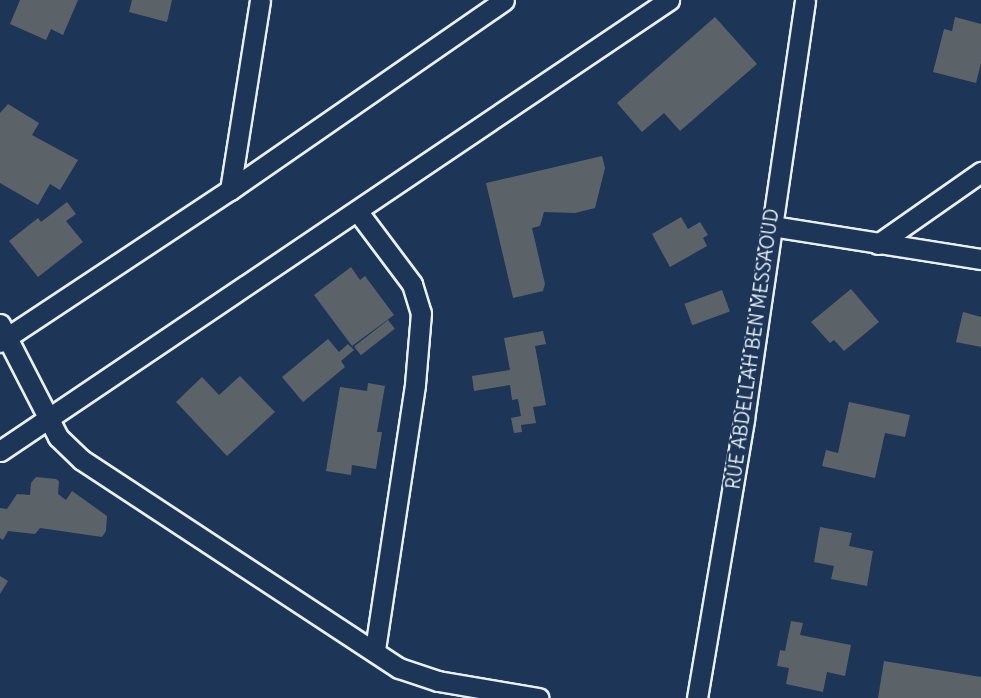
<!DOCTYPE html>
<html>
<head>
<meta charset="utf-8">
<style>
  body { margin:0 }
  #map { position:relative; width:981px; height:698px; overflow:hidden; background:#1d3557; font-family:Delius,sans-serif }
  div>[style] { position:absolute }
  .building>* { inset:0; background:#5c6368; transform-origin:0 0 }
  .roads { filter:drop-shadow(2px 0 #e8f1f8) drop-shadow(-2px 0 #e8f1f8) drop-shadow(0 2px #e8f1f8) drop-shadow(0 -2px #e8f1f8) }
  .minor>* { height:19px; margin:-9.5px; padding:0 9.5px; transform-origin:9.5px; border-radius:9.5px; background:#1d3557 }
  span { translate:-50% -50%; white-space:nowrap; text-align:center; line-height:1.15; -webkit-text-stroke:5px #1d3557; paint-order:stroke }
  .street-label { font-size:19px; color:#e8f1f8 }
</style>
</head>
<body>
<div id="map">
  <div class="building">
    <div style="clip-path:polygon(20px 0,78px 0,63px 35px,51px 29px,46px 40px,10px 24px)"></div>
    <div style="clip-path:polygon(132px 0,172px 0,167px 22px,129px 12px)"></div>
    <div style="clip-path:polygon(715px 17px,757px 64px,680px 131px,664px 113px,642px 132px,617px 103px)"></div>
    <div style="clip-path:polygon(955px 17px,981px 24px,981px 63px,976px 83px,933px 72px,944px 29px,952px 31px)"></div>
    <div style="clip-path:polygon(8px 104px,39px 123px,32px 135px,78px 160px,60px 190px,50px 184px,38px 205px,0 183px,0 113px)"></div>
    <div style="clip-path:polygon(602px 156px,605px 168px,595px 208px,575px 213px,544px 212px,540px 226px,532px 228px,545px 284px,543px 291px,513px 298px,486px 183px)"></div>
    <div style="clip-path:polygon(67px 202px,76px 214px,66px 221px,83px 242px,38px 277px,9px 241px,38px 218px,41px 222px)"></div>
    <div style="clip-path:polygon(681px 217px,688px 229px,700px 222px,708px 235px,703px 238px,707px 246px,670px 267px,652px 234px)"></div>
    <div style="clip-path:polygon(351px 267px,360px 280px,365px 276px,394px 315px,352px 346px,314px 295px)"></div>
    <div style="clip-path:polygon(851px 289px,879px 322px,844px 351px,834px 340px,830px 343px,811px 322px)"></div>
    <div style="left:722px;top:290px;width:23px;height:40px;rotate:70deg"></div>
    <div style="clip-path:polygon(963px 312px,981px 317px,981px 347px,956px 342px)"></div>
    <div style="left:388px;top:320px;width:11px;height:43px;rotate:52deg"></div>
    <div style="clip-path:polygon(543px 331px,546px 344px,535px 346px,546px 405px,533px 407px,536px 423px,521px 425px,522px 432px,514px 433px,511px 418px,521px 416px,518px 399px,512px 400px,510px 385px,474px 391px,472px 376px,510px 370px,504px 338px)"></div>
    <div style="clip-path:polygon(328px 339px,339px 352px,348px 344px,354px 350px,341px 361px,345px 367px,303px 402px,282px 377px)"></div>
    <div style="clip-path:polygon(240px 376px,275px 412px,227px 456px,176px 402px,202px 377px,219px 395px)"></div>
    <div style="clip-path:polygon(368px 383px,385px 386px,377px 432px,382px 432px,376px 469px,352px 465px,351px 475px,326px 471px,340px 387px,367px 391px)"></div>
    <div style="clip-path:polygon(849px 402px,910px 415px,905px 437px,885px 433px,875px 478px,822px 466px,826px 450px,838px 453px)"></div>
    <div style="clip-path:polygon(36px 477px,56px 479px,59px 481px,58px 494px,66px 500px,72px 491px,107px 516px,106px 531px,102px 537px,40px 528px,35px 534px,8px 531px,3px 540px,0 538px,0 508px,7px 509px,17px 494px,30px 495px,31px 483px)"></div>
    <div style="clip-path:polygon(820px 527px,852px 533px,849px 546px,873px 551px,867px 586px,831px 579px,834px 566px,814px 562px)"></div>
    <div style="clip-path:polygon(0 576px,8px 581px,0 594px)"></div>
    <div style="clip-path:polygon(791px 621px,803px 623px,800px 635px,851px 645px,845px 676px,827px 672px,823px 692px,786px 684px,789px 668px,777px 666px,780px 650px,785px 651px)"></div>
    <div style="clip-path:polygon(884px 661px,981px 677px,981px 698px,878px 698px)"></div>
  </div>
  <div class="roads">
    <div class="minor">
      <div style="left:230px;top:190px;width:192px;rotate:-81deg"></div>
      <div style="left:358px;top:212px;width:90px;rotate:53.1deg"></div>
      <div style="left:412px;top:284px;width:30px;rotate:73deg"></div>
      <div style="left:421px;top:313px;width:72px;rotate:94.8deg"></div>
      <div style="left:415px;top:385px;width:267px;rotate:98.6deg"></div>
      <div style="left:772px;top:226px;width:212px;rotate:9deg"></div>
      <div style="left:878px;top:244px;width:126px;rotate:-35deg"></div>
      <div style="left:0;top:324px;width:127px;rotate:62.8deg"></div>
      <div style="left:58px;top:437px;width:33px;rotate:44deg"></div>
      <div style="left:82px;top:460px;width:379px;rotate:33.3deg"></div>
      <div style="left:399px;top:668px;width:41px;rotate:18.4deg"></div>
      <div style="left:438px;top:681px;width:102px;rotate:9.6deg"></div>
      <div style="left:0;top:342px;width:276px;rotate:-33.5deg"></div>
      <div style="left:230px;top:190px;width:333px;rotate:-34.7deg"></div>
      <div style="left:0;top:451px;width:807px;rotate:-33.99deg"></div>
      <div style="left:697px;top:698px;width:283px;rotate:-80.4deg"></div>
      <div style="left:744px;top:419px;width:423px;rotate:-81.7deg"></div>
    </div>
  </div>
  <div class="street-label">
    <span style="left:753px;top:349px;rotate:-82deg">RUE ABDELLAH BEN MESSAOUD</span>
  </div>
</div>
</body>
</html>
